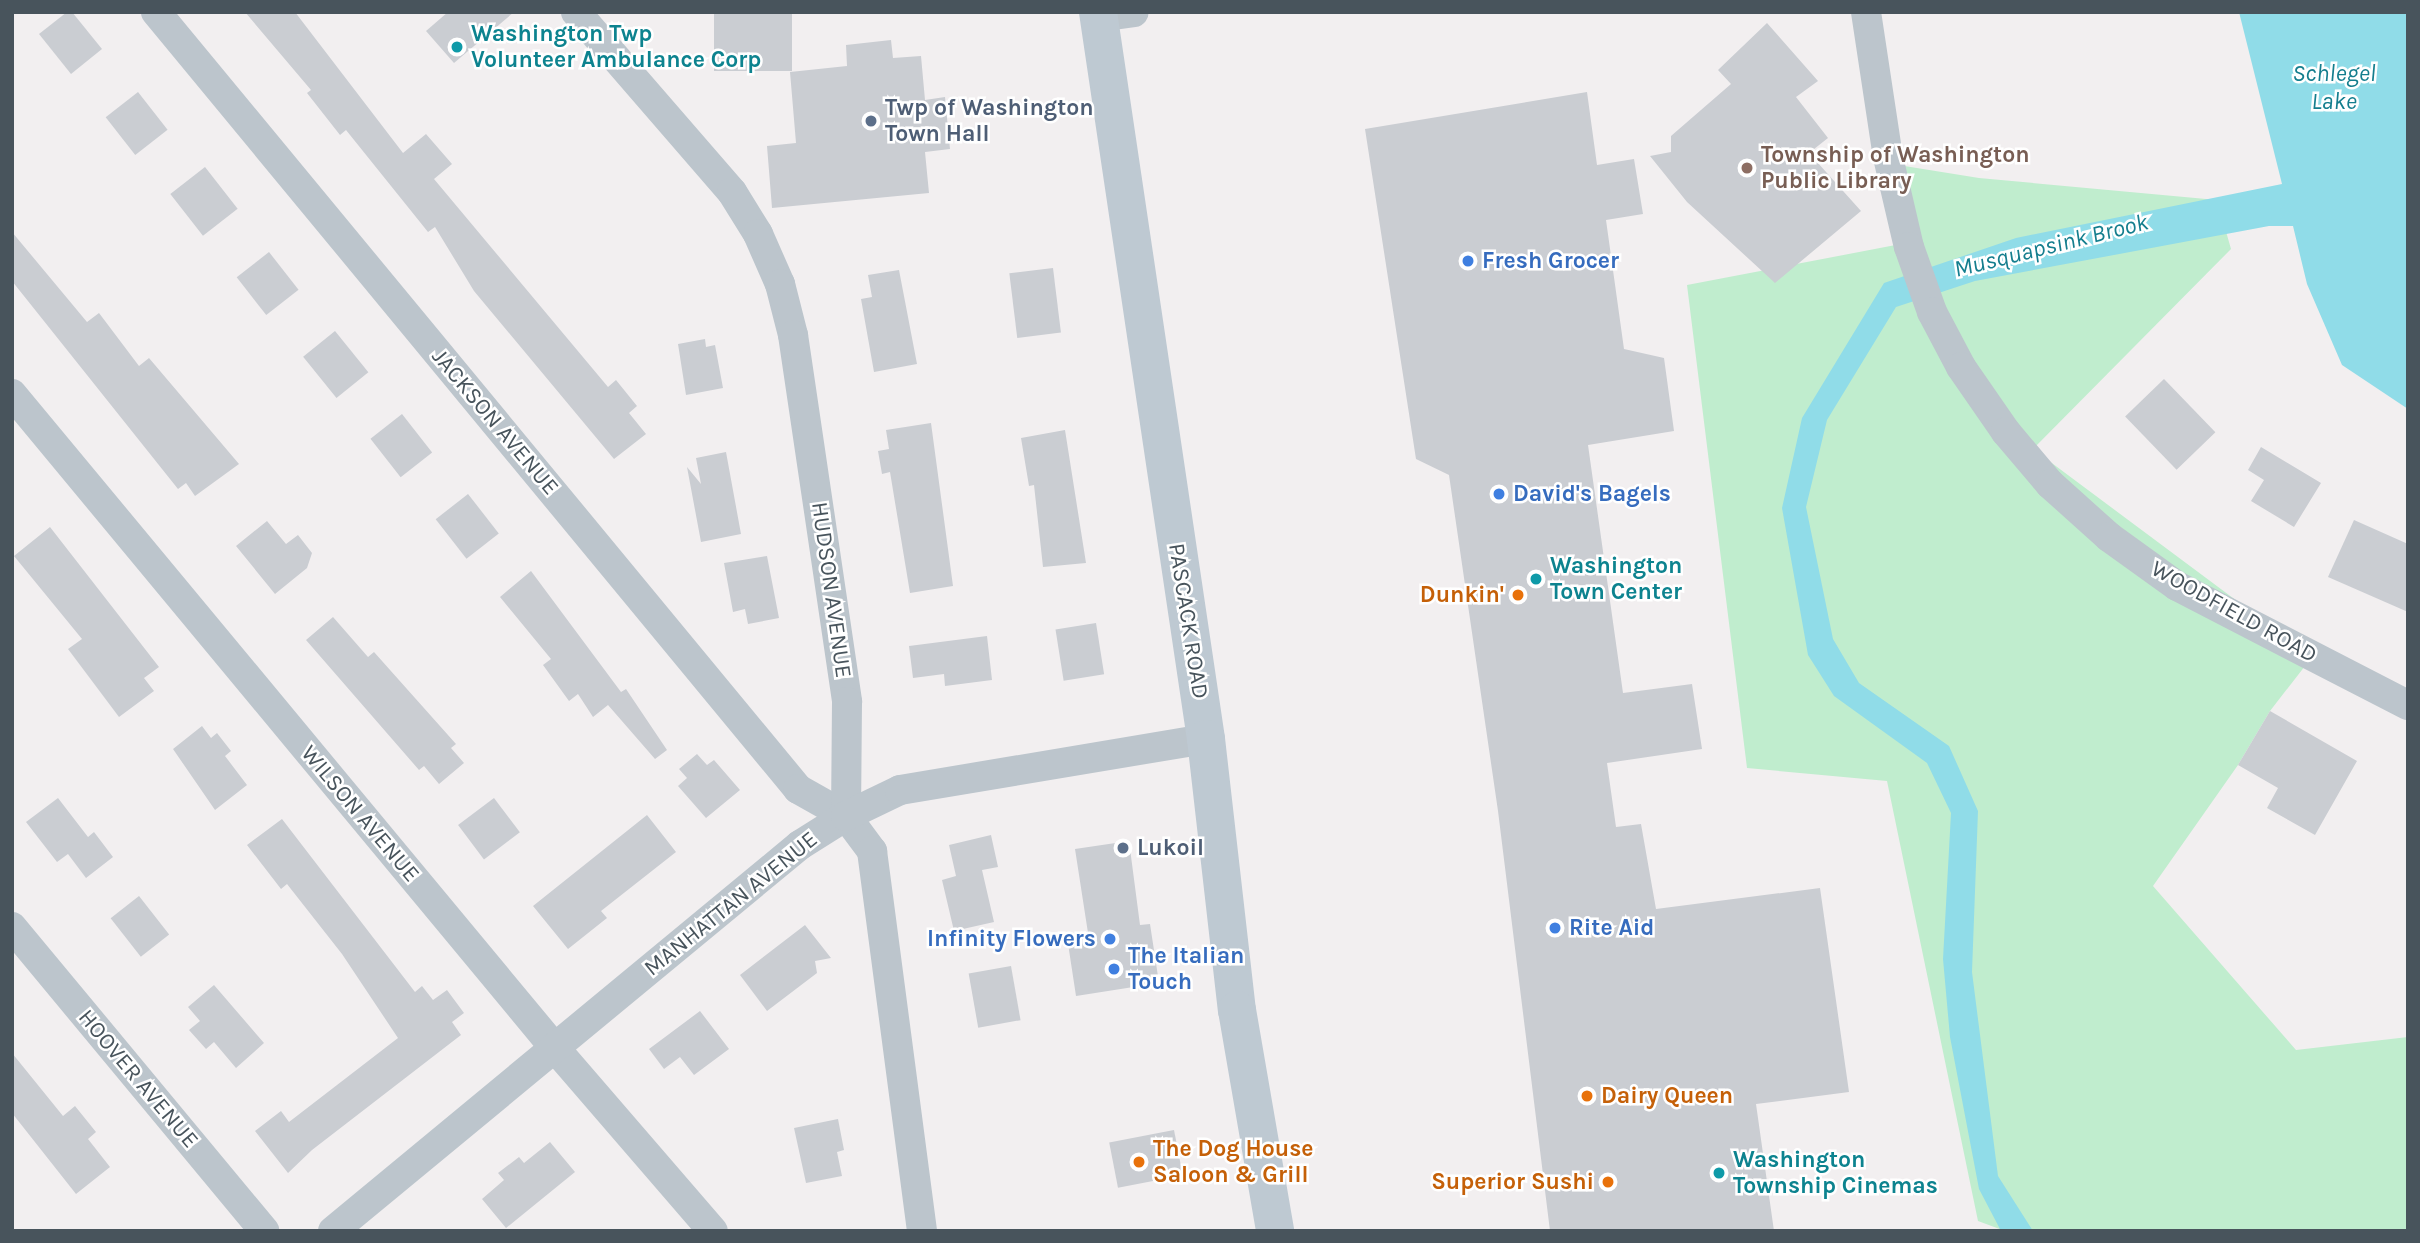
<!DOCTYPE html>
<html>
<head>
<meta charset="utf-8">
<style>
  body { margin:0 }
  #map { position:relative; width:2420px; height:1243px; overflow:hidden; background:#f2eff0; font-family:Karla,sans-serif }
  div>[style] { position:absolute }
  .green>* { inset:0; background:#c0edce }
  .water>* { inset:0; background:#90dce8 }
  .building>* { inset:0; background:#cacdd2; transform-origin:0 0 }
  .street>* { height:30px; margin:-15px; padding:0 15px; transform-origin:15px; border-radius:15px; background:#bcc5cc }
  .secondary>* { height:38px; margin:-19px; padding:0 19px; transform-origin:19px; border-radius:19px; background:#bec9d2 }
  .dots>* { width:19px; height:19px; translate:-50% -50%; box-sizing:border-box; border:4px solid #fff; border-radius:50% }
  span { translate:-50% -50%; white-space:nowrap; text-align:center; line-height:1.15; -webkit-text-stroke:5px #fff; paint-order:stroke }
  .culture-label { font-size:23px; color:#0d838f; font-weight:700 }
  .left { translate:0 -50%; text-align:left }
  .service-label { font-size:23px; color:#4e5e75; font-weight:700 }
  .education-label { font-size:23px; color:#785e54; font-weight:700 }
  .shop-label { font-size:23px; color:#366cbe; font-weight:700 }
  .right { translate:-100% -50%; text-align:right }
  .street-label { font-size:23px; color:#48545c }
  .food-label { font-size:23px; color:#c56008; font-weight:700 }
  .water-label { font-size:24px; color:#147e8e; font-style:italic }
  .frame { position:absolute; inset:0; border:14px solid #48545c; pointer-events:none }
</style>
</head>
<body>
<div id="map">
  <div class="green">
    <div style="clip-path:polygon(1892px 164px,1979px 178px,2217px 200px,2231px 249px,2033px 449px,2312px 657px,2270px 711px,2238px 765px,2153px 886px,2296px 1050px,2408px 1037px,2408px 1231px,2005px 1231px,1978px 1221px,1887px 781px,1747px 768px,1687px 285px,1906px 243px)"></div>
  </div>
  <div class="water">
    <div style="clip-path:polygon(2239px 12px,2408px 12px,2408px 409px,2342px 365px,2307px 284px,2293px 226px,2269px 226px,1975px 281px,1896px 307px,1827px 420px,1806px 507px,1833px 639px,1859px 683px,1949px 746px,1978px 811px,1972px 972px,1998px 1176px,2033px 1231px,2001px 1231px,1979px 1189px,1950px 1037px,1943px 959px,1951px 813px,1927px 763px,1834px 696px,1808px 655px,1782px 508px,1802px 418px,1884px 283px,2016px 238px,2282px 184px)"></div>
  </div>
  <div class="building">
    <div style="clip-path:polygon(67px 12px,72px 12px,102px 49px,71px 74px,39px 34px)"></div>
    <div style="clip-path:polygon(245px 12px,295px 12px,403px 153px,426px 134px,452px 164px,434px 179px,608px 387px,616px 380px,637px 406px,629px 413px,646px 434px,614px 459px,474px 291px,435px 227px,428px 232px,346px 130px,340px 135px,307px 93px,311px 90px)"></div>
    <div style="clip-path:polygon(448px 12px,514px 12px,454px 63px,426px 31px)"></div>
    <div style="left:714px;top:12px;width:78px;height:59px"></div>
    <div style="clip-path:polygon(1767px 23px,1818px 81px,1796px 97px,1828px 138px,1809px 153px,1861px 211px,1775px 283px,1687px 202px,1650px 156px,1671px 152px,1671px 136px,1731px 84px,1718px 70px)"></div>
    <div style="clip-path:polygon(891px 40px,893px 58px,921px 56px,925px 100px,945px 97px,950px 149px,925px 152px,929px 193px,772px 208px,767px 146px,796px 143px,790px 72px,847px 66px,846px 45px)"></div>
    <div style="left:138px;top:92px;width:48px;height:41px;rotate:52deg"></div>
    <div style="clip-path:polygon(1587px 92px,1597px 165px,1634px 159px,1643px 214px,1606px 220px,1624px 349px,1664px 358px,1674px 431px,1588px 445px,1623px 693px,1692px 684px,1702px 749px,1607px 763px,1616px 827px,1641px 824px,1656px 909px,1820px 888px,1849px 1092px,1756px 1104px,1774px 1231px,1550px 1231px,1498px 811px,1449px 475px,1416px 459px,1365px 129px)"></div>
    <div style="left:205px;top:167px;width:53px;height:44px;rotate:52deg"></div>
    <div style="clip-path:polygon(12px 232px,87px 322px,99px 313px,139px 366px,149px 358px,239px 464px,195px 496px,186px 483px,178px 489px,12px 281px)"></div>
    <div style="left:269px;top:252px;width:48px;height:41px;rotate:52deg"></div>
    <div style="left:1053px;top:268px;width:65px;height:44px;rotate:83deg"></div>
    <div style="clip-path:polygon(899px 270px,917px 364px,874px 372px,861px 299px,872px 297px,868px 275px)"></div>
    <div style="left:335px;top:331px;width:53px;height:41px;rotate:51deg"></div>
    <div style="clip-path:polygon(705px 339px,706px 347px,715px 345px,723px 388px,686px 395px,678px 344px)"></div>
    <div style="left:2164px;top:379px;width:74px;height:54px;rotate:46deg"></div>
    <div style="left:402px;top:414px;width:49px;height:40px;rotate:52deg"></div>
    <div style="clip-path:polygon(931px 423px,953px 586px,910px 593px,890px 472px,882px 474px,878px 451px,889px 449px,886px 430px)"></div>
    <div style="clip-path:polygon(1065px 430px,1086px 563px,1043px 567px,1034px 485px,1029px 486px,1021px 438px)"></div>
    <div style="clip-path:polygon(2261px 447px,2321px 483px,2294px 527px,2251px 501px,2264px 480px,2248px 470px)"></div>
    <div style="clip-path:polygon(726px 452px,741px 534px,701px 542px,687px 467px,701px 484px,696px 458px)"></div>
    <div style="left:468px;top:494px;width:50px;height:41px;rotate:52deg"></div>
    <div style="clip-path:polygon(2354px 520px,2408px 544px,2408px 612px,2328px 577px)"></div>
    <div style="clip-path:polygon(267px 521px,286px 544px,298px 535px,312px 553px,307px 568px,275px 594px,236px 546px)"></div>
    <div style="clip-path:polygon(50px 527px,159px 667px,144px 678px,154px 691px,119px 717px,68px 649px,82px 639px,14px 556px)"></div>
    <div style="clip-path:polygon(767px 556px,779px 618px,748px 624px,745px 609px,733px 612px,724px 563px)"></div>
    <div style="clip-path:polygon(531px 571px,621px 692px,626px 689px,667px 750px,655px 759px,608px 705px,593px 717px,578px 694px,569px 701px,543px 665px,551px 659px,500px 597px)"></div>
    <div style="clip-path:polygon(333px 617px,368px 657px,374px 652px,456px 744px,451px 748px,464px 763px,439px 784px,424px 766px,419px 770px,306px 640px)"></div>
    <div style="left:1096px;top:623px;width:52px;height:41px;rotate:81deg"></div>
    <div style="clip-path:polygon(987px 636px,992px 680px,945px 686px,944px 674px,913px 678px,909px 646px)"></div>
    <div style="clip-path:polygon(2270px 711px,2357px 761px,2315px 835px,2267px 808px,2278px 788px,2238px 765px)"></div>
    <div style="clip-path:polygon(202px 726px,211px 738px,217px 733px,231px 751px,225px 756px,247px 785px,215px 810px,173px 749px)"></div>
    <div style="clip-path:polygon(697px 754px,707px 765px,714px 760px,740px 790px,706px 818px,678px 786px,687px 778px,679px 769px)"></div>
    <div style="clip-path:polygon(58px 798px,88px 837px,94px 832px,113px 857px,86px 878px,68px 854px,57px 862px,26px 822px)"></div>
    <div style="left:494px;top:798px;width:43px;height:45px;rotate:53deg"></div>
    <div style="clip-path:polygon(647px 815px,676px 852px,601px 911px,607px 918px,568px 949px,533px 906px)"></div>
    <div style="clip-path:polygon(282px 819px,415px 992px,422px 986px,433px 1000px,447px 990px,464px 1013px,452px 1022px,461px 1035px,312px 1150px,288px 1173px,255px 1131px,281px 1111px,289px 1122px,398px 1038px,342px 954px,287px 884px,281px 889px,247px 845px)"></div>
    <div style="clip-path:polygon(991px 835px,998px 867px,982px 870px,994px 922px,954px 931px,942px 880px,956px 876px,949px 845px)"></div>
    <div style="clip-path:polygon(1129px 841px,1140px 925px,1150px 924px,1159px 983px,1076px 996px,1067px 937px,1088px 933px,1075px 849px)"></div>
    <div style="left:139px;top:896px;width:49px;height:36px;rotate:52deg"></div>
    <div style="clip-path:polygon(805px 925px,831px 958px,815px 961px,817px 973px,767px 1011px,740px 975px)"></div>
    <div style="left:1011px;top:966px;width:55px;height:43px;rotate:80deg"></div>
    <div style="clip-path:polygon(214px 985px,264px 1043px,236px 1068px,214px 1042px,206px 1049px,189px 1030px,200px 1021px,188px 1007px)"></div>
    <div style="clip-path:polygon(700px 1011px,729px 1049px,694px 1075px,680px 1057px,664px 1069px,649px 1049px)"></div>
    <div style="clip-path:polygon(12px 1053px,63px 1116px,75px 1106px,96px 1132px,88px 1139px,110px 1167px,76px 1194px,12px 1113px)"></div>
    <div style="clip-path:polygon(838px 1119px,844px 1150px,837px 1152px,842px 1176px,806px 1183px,794px 1128px)"></div>
    <div style="left:1174px;top:1130px;width:46px;height:66px;rotate:79deg"></div>
    <div style="clip-path:polygon(550px 1142px,575px 1172px,506px 1228px,482px 1199px,504px 1180px,498px 1173px,519px 1157px,524px 1163px)"></div>
  </div>
  <div class="street">
    <div style="left:156px;top:12px;width:1008px;rotate:50.43deg"></div>
    <div style="left:798px;top:789px;width:55px;rotate:29.4deg"></div>
    <div style="left:576px;top:12px;width:238px;rotate:49.1deg"></div>
    <div style="left:732px;top:192px;width:49px;rotate:58.2deg"></div>
    <div style="left:758px;top:234px;width:55px;rotate:66.3deg"></div>
    <div style="left:780px;top:284px;width:53px;rotate:75.7deg"></div>
    <div style="left:793px;top:335px;width:371px;rotate:81.6deg"></div>
    <div style="left:847px;top:702px;width:114px;rotate:90.5deg"></div>
    <div style="left:846px;top:816px;width:44px;rotate:53.4deg"></div>
    <div style="left:872px;top:851px;width:383px;rotate:82.5deg"></div>
    <div style="left:1866px;top:12px;width:147px;rotate:81.4deg"></div>
    <div style="left:1888px;top:157px;width:92px;rotate:76.9deg"></div>
    <div style="left:1909px;top:247px;width:69px;rotate:70.5deg"></div>
    <div style="left:1932px;top:312px;width:62px;rotate:62.2deg"></div>
    <div style="left:1961px;top:367px;width:79px;rotate:55.3deg"></div>
    <div style="left:2006px;top:432px;width:68px;rotate:49.8deg"></div>
    <div style="left:2050px;top:484px;width:79px;rotate:41.9deg"></div>
    <div style="left:2109px;top:537px;width:84px;rotate:35.8deg"></div>
    <div style="left:2177px;top:586px;width:260px;rotate:27.3deg"></div>
    <div style="left:1099px;top:17px;width:35px;rotate:-8deg"></div>
    <div style="left:12px;top:394px;width:849px;rotate:50.31deg"></div>
    <div style="left:554px;top:1047px;width:243px;rotate:49.2deg"></div>
    <div style="left:12px;top:927px;width:395px;rotate:50.3deg"></div>
    <div style="left:333px;top:1231px;width:606px;rotate:-39.58deg"></div>
    <div style="left:800px;top:845px;width:54px;rotate:-32.2deg"></div>
    <div style="left:846px;top:816px;width:60px;rotate:-25.7deg"></div>
    <div style="left:900px;top:790px;width:310px;rotate:-9.5deg"></div>
  </div>
  <div class="secondary">
    <div style="left:1098px;top:12px;width:735px;rotate:81.55deg"></div>
    <div style="left:1206px;top:739px;width:273px;rotate:83.5deg"></div>
    <div style="left:1237px;top:1010px;width:224px;rotate:80.2deg"></div>
  </div>
  <div class="dots">
    <div style="left:457px;top:47px;background:#0f9aa8"></div>
    <div style="left:871px;top:121px;background:#5c6f8a"></div>
    <div style="left:1747px;top:168px;background:#8d6e63"></div>
    <div style="left:1468px;top:261px;background:#3f7fe0"></div>
    <div style="left:1499px;top:494px;background:#3f7fe0"></div>
    <div style="left:1536px;top:579px;background:#0f9aa8"></div>
    <div style="left:1518px;top:595px;background:#e8710a"></div>
    <div style="left:1123px;top:848px;background:#5c6f8a"></div>
    <div style="left:1555px;top:928px;background:#3f7fe0"></div>
    <div style="left:1110px;top:939px;background:#3f7fe0"></div>
    <div style="left:1114px;top:969px;background:#3f7fe0"></div>
    <div style="left:1587px;top:1096px;background:#e8710a"></div>
    <div style="left:1139px;top:1162px;background:#e8710a"></div>
    <div style="left:1719px;top:1173px;background:#0f9aa8"></div>
    <div style="left:1608px;top:1182px;background:#e8710a"></div>
  </div>
  <div class="culture-label">
    <span class="left" style="left:471px;top:47px">Washington Twp<br>Volunteer Ambulance Corp</span>
    <span class="left" style="left:1550px;top:579px">Washington<br>Town Center</span>
    <span class="left" style="left:1733px;top:1173px">Washington<br>Township Cinemas</span>
  </div>
  <div class="service-label">
    <span class="left" style="left:885px;top:121px">Twp of Washington<br>Town Hall</span>
    <span class="left" style="left:1137px;top:848px">Lukoil</span>
  </div>
  <div class="education-label">
    <span class="left" style="left:1761px;top:168px">Township of Washington<br>Public Library</span>
  </div>
  <div class="shop-label">
    <span class="left" style="left:1482px;top:261px">Fresh Grocer</span>
    <span class="left" style="left:1513px;top:494px">David's Bagels</span>
    <span class="left" style="left:1569px;top:928px">Rite Aid</span>
    <span class="right" style="left:1096px;top:939px">Infinity Flowers</span>
    <span class="left" style="left:1128px;top:969px">The Italian<br>Touch</span>
  </div>
  <div class="street-label">
    <span style="left:495px;top:422px;rotate:50deg">JACKSON AVENUE</span>
    <span style="left:831px;top:590px;rotate:82deg">HUDSON AVENUE</span>
    <span style="left:2234px;top:612px;rotate:29deg">WOODFIELD ROAD</span>
    <span style="left:1188px;top:621px;rotate:81deg">PASCACK ROAD</span>
    <span style="left:360px;top:814px;rotate:50deg">WILSON AVENUE</span>
    <span style="left:731px;top:904px;rotate:-39deg">MANHATTAN AVENUE</span>
    <span style="left:138px;top:1079px;rotate:50deg">HOOVER AVENUE</span>
  </div>
  <div class="food-label">
    <span class="right" style="left:1504px;top:595px">Dunkin'</span>
    <span class="left" style="left:1601px;top:1096px">Dairy Queen</span>
    <span class="left" style="left:1153px;top:1162px">The Dog House<br>Saloon &amp; Grill</span>
    <span class="right" style="left:1594px;top:1182px">Superior Sushi</span>
  </div>
  <div class="water-label">
    <span style="left:2334px;top:88px">Schlegel<br>Lake</span>
    <span style="left:2051px;top:246px;rotate:-14deg">Musquapsink Brook</span>
  </div>
  <div class="frame"></div>
</div>
</body>
</html>
